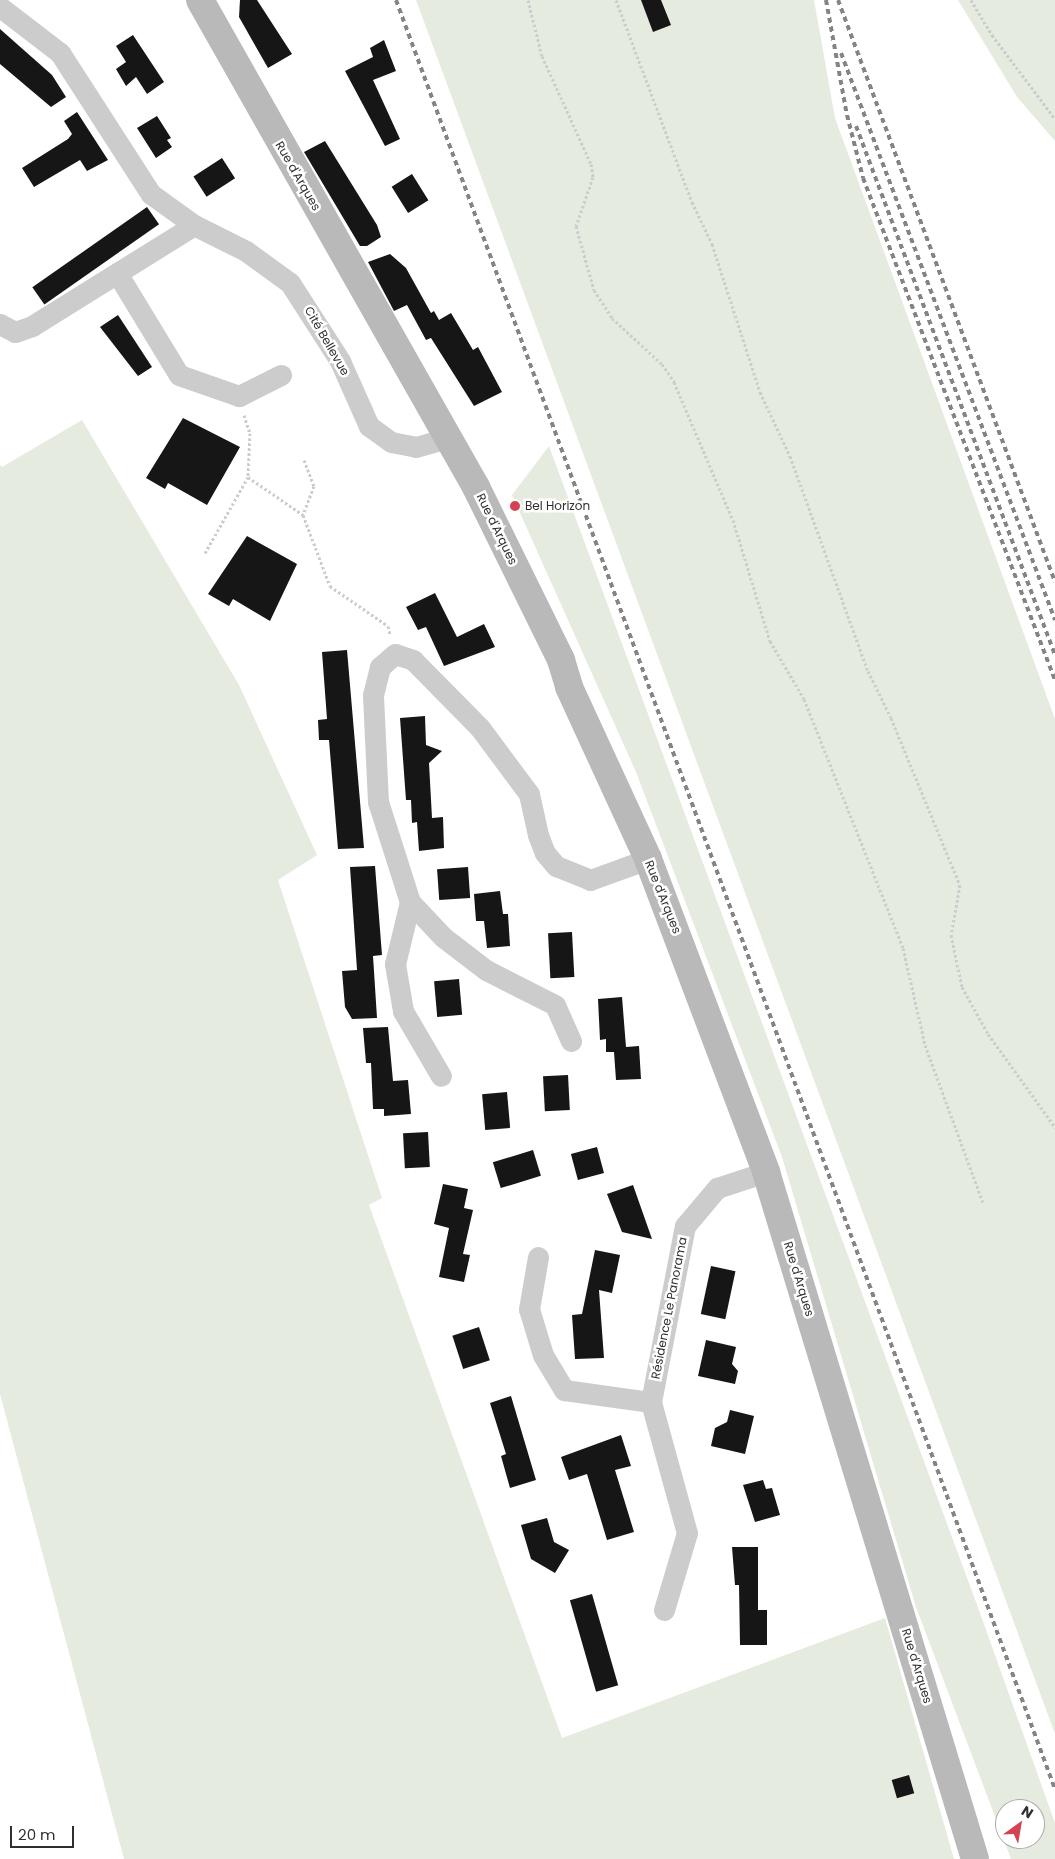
<!DOCTYPE html>
<html>
<head>
<meta charset="utf-8">
<style>
  body { margin:0 }
  #map { position:relative; width:1055px; height:1859px; overflow:hidden; background:#fff; font-family:Poppins,sans-serif }
  div>[style] { position:absolute }
  .green>* { inset:0; background:#e5ebde }
  .building>* { inset:0; background:#161616; transform-origin:0 0 }
  .path>* { height:3px; margin-top:-1.5px; transform-origin:0; background:repeating-linear-gradient(90deg,#ccc 0 2.5px,transparent 0 5px) }
  .minor>* { height:21px; margin:-10.5px; padding:0 10.5px; transform-origin:10.5px; border-radius:10.5px; background:#ccc }
  .secondary>* { height:28px; margin:-14px; padding:0 14px; transform-origin:14px; border-radius:14px; background:#b9b9b9 }
  .rail>* { height:4px; margin-top:-2px; transform-origin:0; background:repeating-linear-gradient(90deg,#848484 0 5px,transparent 0 9px) }
  .dots>* { width:14px; height:14px; translate:-50% -50%; box-sizing:border-box; border:2px solid #fff; border-radius:50% }
  span { translate:-50% -50%; white-space:nowrap; text-align:center; line-height:1.15; -webkit-text-stroke:5px #fff; paint-order:stroke }
  .street-label { font-size:12px; color:#2f2f2f }
  .poi-label { font-size:12px; color:#2f2f2f }
  .left { translate:0 -50%; text-align:left }
  .north { position:absolute; left:995px; top:1799px; width:50px; height:50px; box-sizing:border-box; background:#fff; border:1px solid #acacac; border-radius:50%; rotate:32deg; font-size:14px; font-weight:700; line-height:20px; text-align:center; color:#2f2f2f }
  .north::after { content:''; display:block; margin:auto; width:18px; height:22px; background:#d54251; clip-path:polygon(50% 0,100% 100%,50% 72%,0 100%) }
  .scale { position:absolute; left:10px; top:1826px; width:64px; height:22px; box-sizing:border-box; border:2px solid #2f2f2f; border-top:0; padding-left:6px; font-size:15px; line-height:18px; white-space:nowrap; color:#2f2f2f; -webkit-text-stroke:4px #fff; paint-order:stroke }
</style>
</head>
<body>
<div id="map">
  <div class="green">
    <div style="clip-path:polygon(416px 0,814px 0,835px 118px,1055px 719px,1055px 1734px)"></div>
    <div style="clip-path:polygon(958px 0,1055px 0,1055px 141px,1017px 97px)"></div>
    <div style="clip-path:polygon(82px 420px,239px 685px,317px 855px,278px 880px,382px 1198px,369px 1205px,562px 1738px,885px 1618px,954px 1859px,124px 1859px,0 1394px,0 465px,2px 467px)"></div>
    <div style="clip-path:polygon(evenodd,549px 446px,980px 1613px,1055px 1823px,1055px 1859px,1011px 1859px,916px 1607px,782px 1157px,636px 772px,512px 495px,549px 446px,1005px 1809px,1035px 1809px,1035px 1839px,1005px 1839px,1005px 1809px)"></div>
  </div>
  <div class="building">
    <div style="clip-path:polygon(240px 0,257px 0,292px 54px,268px 68px,239px 17px)"></div>
    <div style="clip-path:polygon(641px 0,661px 0,671px 25px,653px 32px)"></div>
    <div style="clip-path:polygon(0 29px,52px 75px,66px 97px,51px 107px,0 64px)"></div>
    <div style="clip-path:polygon(133px 35px,164px 82px,147px 94px,136px 77px,126px 86px,116px 69px,126px 62px,116px 46px)"></div>
    <div style="clip-path:polygon(384px 40px,396px 71px,373px 80px,400px 139px,385px 146px,345px 71px,373px 57px,370px 48px)"></div>
    <div style="clip-path:polygon(77px 112px,108px 160px,87px 171px,80px 160px,34px 187px,22px 168px,68px 139px,72px 134px,64px 121px)"></div>
    <div style="clip-path:polygon(157px 116px,171px 138px,167px 140px,172px 147px,156px 158px,137px 128px)"></div>
    <div style="clip-path:polygon(325px 141px,377px 225px,381px 237px,367px 246px,360px 246px,304px 152px)"></div>
    <div style="left:222px;top:158px;width:24px;height:34px;rotate:57deg"></div>
    <div style="left:412px;top:174px;width:31px;height:24px;rotate:58deg"></div>
    <div style="left:147px;top:207px;width:21px;height:140px;rotate:55deg"></div>
    <div style="clip-path:polygon(390px 254px,406px 268px,431px 313px,434px 311px,439px 320px,451px 313px,473px 350px,478px 347px,502px 392px,474px 406px,431px 338px,426px 340px,407px 305px,394px 311px,368px 262px)"></div>
    <div style="clip-path:polygon(118px 315px,152px 367px,138px 376px,100px 327px)"></div>
    <div style="clip-path:polygon(183px 418px,240px 447px,207px 505px,168px 483px,165px 489px,146px 478px)"></div>
    <div style="clip-path:polygon(247px 536px,297px 564px,270px 621px,233px 599px,229px 606px,208px 594px)"></div>
    <div style="clip-path:polygon(435px 593px,457px 637px,484px 624px,495px 647px,444px 666px,426px 627px,418px 630px,406px 607px)"></div>
    <div style="clip-path:polygon(347px 650px,364px 848px,338px 849px,329px 740px,319px 740px,318px 720px,327px 719px,322px 652px)"></div>
    <div style="clip-path:polygon(425px 716px,426px 745px,442px 751px,429px 763px,432px 818px,443px 817px,444px 848px,419px 851px,417px 822px,412px 823px,411px 800px,406px 800px,400px 718px)"></div>
    <div style="clip-path:polygon(375px 866px,382px 955px,373px 956px,377px 1018px,352px 1019px,345px 1007px,342px 971px,357px 970px,350px 867px)"></div>
    <div style="left:468px;top:867px;width:31px;height:31px;rotate:86deg"></div>
    <div style="clip-path:polygon(500px 891px,503px 914px,508px 914px,510px 946px,487px 948px,484px 921px,476px 921px,474px 894px)"></div>
    <div style="left:572px;top:932px;width:45px;height:24px;rotate:87deg"></div>
    <div style="left:459px;top:979px;width:36px;height:25px;rotate:85deg"></div>
    <div style="clip-path:polygon(622px 997px,626px 1047px,639px 1046px,641px 1079px,616px 1080px,614px 1052px,606px 1052px,606px 1039px,600px 1040px,598px 999px)"></div>
    <div style="clip-path:polygon(388px 1027px,393px 1081px,408px 1080px,411px 1114px,384px 1116px,384px 1109px,373px 1109px,371px 1063px,366px 1063px,363px 1028px)"></div>
    <div style="left:568px;top:1075px;width:35px;height:25px;rotate:87deg"></div>
    <div style="left:507px;top:1092px;width:36px;height:25px;rotate:85deg"></div>
    <div style="left:428px;top:1132px;width:35px;height:25px;rotate:87deg"></div>
    <div style="left:597px;top:1147px;width:27px;height:27px;rotate:75deg"></div>
    <div style="left:533px;top:1150px;width:27px;height:42px;rotate:73deg"></div>
    <div style="clip-path:polygon(443px 1184px,468px 1189px,464px 1208px,473px 1210px,463px 1254px,470px 1255px,464px 1282px,439px 1277px,449px 1228px,434px 1224px)"></div>
    <div style="clip-path:polygon(633px 1185px,652px 1239px,622px 1232px,607px 1194px)"></div>
    <div style="clip-path:polygon(595px 1250px,620px 1255px,612px 1293px,599px 1290px,604px 1358px,575px 1359px,572px 1315px,582px 1314px)"></div>
    <div style="left:711px;top:1266px;width:25px;height:49px;rotate:12deg"></div>
    <div style="left:479px;top:1327px;width:35px;height:28px;rotate:72deg"></div>
    <div style="clip-path:polygon(706px 1340px,736px 1347px,732px 1364px,738px 1371px,735px 1384px,698px 1376px)"></div>
    <div style="clip-path:polygon(511px 1396px,536px 1480px,510px 1488px,501px 1456px,506px 1454px,490px 1403px)"></div>
    <div style="clip-path:polygon(730px 1410px,754px 1416px,745px 1454px,711px 1446px,715px 1428px,727px 1422px)"></div>
    <div style="clip-path:polygon(621px 1435px,631px 1466px,615px 1470px,634px 1532px,607px 1540px,587px 1474px,569px 1480px,561px 1457px)"></div>
    <div style="clip-path:polygon(763px 1480px,766px 1489px,772px 1488px,780px 1515px,755px 1522px,743px 1485px)"></div>
    <div style="clip-path:polygon(547px 1518px,554px 1542px,569px 1550px,555px 1573px,531px 1559px,521px 1525px)"></div>
    <div style="clip-path:polygon(732px 1547px,758px 1547px,758px 1610px,767px 1610px,767px 1645px,740px 1645px,739px 1585px,735px 1585px)"></div>
    <div style="left:592px;top:1594px;width:95px;height:23px;rotate:74deg"></div>
    <div style="left:909px;top:1775px;width:19px;height:18px;rotate:74deg"></div>
  </div>
  <div class="path">
    <div style="left:528px;top:0;width:58px;rotate:76deg"></div>
    <div style="left:542px;top:56px;width:119px;rotate:65.6deg"></div>
    <div style="left:591px;top:164px;width:13px;rotate:81deg"></div>
    <div style="left:593px;top:177px;width:52px;rotate:109.1deg"></div>
    <div style="left:576px;top:226px;width:66px;rotate:74.3deg"></div>
    <div style="left:594px;top:290px;width:33px;rotate:57deg"></div>
    <div style="left:612px;top:318px;width:68px;rotate:42.6deg"></div>
    <div style="left:662px;top:364px;width:22px;rotate:56deg"></div>
    <div style="left:674px;top:382px;width:150px;rotate:66.9deg"></div>
    <div style="left:733px;top:520px;width:127px;rotate:73deg"></div>
    <div style="left:770px;top:641px;width:67px;rotate:59.6deg"></div>
    <div style="left:804px;top:699px;width:268px;rotate:68.3deg"></div>
    <div style="left:903px;top:948px;width:99px;rotate:77.2deg"></div>
    <div style="left:925px;top:1045px;width:168px;rotate:69.8deg"></div>
    <div style="left:616px;top:0;width:216px;rotate:69.4deg"></div>
    <div style="left:692px;top:202px;width:47px;rotate:64.5deg"></div>
    <div style="left:712px;top:244px;width:156px;rotate:72deg"></div>
    <div style="left:760px;top:392px;width:71px;rotate:64.9deg"></div>
    <div style="left:790px;top:456px;width:229px;rotate:70.1deg"></div>
    <div style="left:868px;top:671px;width:52px;rotate:63.9deg"></div>
    <div style="left:891px;top:718px;width:181px;rotate:67.6deg"></div>
    <div style="left:960px;top:885px;width:51px;rotate:100.2deg"></div>
    <div style="left:951px;top:935px;width:53px;rotate:78.1deg"></div>
    <div style="left:962px;top:987px;width:54px;rotate:61deg"></div>
    <div style="left:988px;top:1034px;width:115px;rotate:54.2deg"></div>
    <div style="left:971px;top:0;width:41px;rotate:59deg"></div>
    <div style="left:992px;top:35px;width:105px;rotate:53.1deg"></div>
    <div style="left:244px;top:415px;width:19px;rotate:72deg"></div>
    <div style="left:250px;top:433px;width:44px;rotate:92.6deg"></div>
    <div style="left:248px;top:477px;width:67px;rotate:34.6deg"></div>
    <div style="left:304px;top:460px;width:28px;rotate:69deg"></div>
    <div style="left:314px;top:486px;width:31px;rotate:111deg"></div>
    <div style="left:303px;top:515px;width:76px;rotate:69.2deg"></div>
    <div style="left:330px;top:586px;width:70px;rotate:34.6deg"></div>
    <div style="left:388px;top:626px;width:8px;rotate:76deg"></div>
    <div style="left:205px;top:553px;width:87px;rotate:-60.5deg"></div>
  </div>
  <div class="minor">
    <div style="left:0;top:7px;width:76px;rotate:37.5deg"></div>
    <div style="left:60px;top:53px;width:168px;rotate:57.2deg"></div>
    <div style="left:151px;top:194px;width:53px;rotate:35.8deg"></div>
    <div style="left:194px;top:225px;width:58px;rotate:26.6deg"></div>
    <div style="left:246px;top:251px;width:54px;rotate:36deg"></div>
    <div style="left:290px;top:283px;width:93px;rotate:57.3deg"></div>
    <div style="left:340px;top:361px;width:71px;rotate:66deg"></div>
    <div style="left:369px;top:426px;width:27px;rotate:36deg"></div>
    <div style="left:391px;top:442px;width:25px;rotate:11deg"></div>
    <div style="left:416px;top:447px;width:33px;rotate:-16deg"></div>
    <div style="left:117px;top:273px;width:119px;rotate:58.7deg"></div>
    <div style="left:179px;top:375px;width:64px;rotate:19.3deg"></div>
    <div style="left:239px;top:396px;width:47px;rotate:-26.6deg"></div>
    <div style="left:0;top:324px;width:17px;rotate:28deg"></div>
    <div style="left:15px;top:332px;width:18px;rotate:-19deg"></div>
    <div style="left:32px;top:326px;width:191px;rotate:-31.9deg"></div>
    <div style="left:410px;top:902px;width:64px;rotate:103.6deg"></div>
    <div style="left:395px;top:964px;width:48px;rotate:80.3deg"></div>
    <div style="left:403px;top:1011px;width:75px;rotate:59.7deg"></div>
    <div style="left:571px;top:1041px;width:39px;rotate:-114deg"></div>
    <div style="left:555px;top:1005px;width:77px;rotate:-153.1deg"></div>
    <div style="left:486px;top:970px;width:54px;rotate:-142.5deg"></div>
    <div style="left:443px;top:937px;width:48px;rotate:-133.3deg"></div>
    <div style="left:410px;top:902px;width:105px;rotate:-107.7deg"></div>
    <div style="left:378px;top:802px;width:107px;rotate:-92.7deg"></div>
    <div style="left:373px;top:695px;width:29px;rotate:-76deg"></div>
    <div style="left:380px;top:667px;width:20px;rotate:-41deg"></div>
    <div style="left:395px;top:654px;width:19px;rotate:18deg"></div>
    <div style="left:413px;top:660px;width:95px;rotate:45.4deg"></div>
    <div style="left:480px;top:728px;width:82px;rotate:53.4deg"></div>
    <div style="left:529px;top:794px;width:42px;rotate:77.6deg"></div>
    <div style="left:538px;top:835px;width:19px;rotate:69deg"></div>
    <div style="left:545px;top:853px;width:17px;rotate:50deg"></div>
    <div style="left:556px;top:866px;width:37px;rotate:22deg"></div>
    <div style="left:590px;top:880px;width:62px;rotate:-19.9deg"></div>
    <div style="left:538px;top:1257px;width:53px;rotate:99.8deg"></div>
    <div style="left:529px;top:1309px;width:48px;rotate:73.1deg"></div>
    <div style="left:543px;top:1355px;width:41px;rotate:59deg"></div>
    <div style="left:564px;top:1390px;width:88px;rotate:7.9deg"></div>
    <div style="left:664px;top:1610px;width:80px;rotate:-73.4deg"></div>
    <div style="left:687px;top:1533px;width:136px;rotate:-105.4deg"></div>
    <div style="left:651px;top:1402px;width:179px;rotate:-79.1deg"></div>
    <div style="left:685px;top:1226px;width:50px;rotate:-49.9deg"></div>
    <div style="left:717px;top:1188px;width:52px;rotate:-18.1deg"></div>
  </div>
  <div class="secondary">
    <div style="left:200px;top:0;width:560px;rotate:60.46deg"></div>
    <div style="left:476px;top:487px;width:193px;rotate:63.8deg"></div>
    <div style="left:561px;top:660px;width:28px;rotate:73deg"></div>
    <div style="left:569px;top:687px;width:189px;rotate:65.3deg"></div>
    <div style="left:648px;top:859px;width:335px;rotate:69.3deg"></div>
    <div style="left:766px;top:1172px;width:718px;rotate:73.08deg"></div>
  </div>
  <div class="rail">
    <div style="left:396px;top:0;width:1907px;rotate:69.78deg"></div>
    <div style="left:826px;top:0;width:117px;rotate:79.7deg"></div>
    <div style="left:847px;top:115px;width:65px;rotate:75.7deg"></div>
    <div style="left:863px;top:178px;width:537px;rotate:69.07deg"></div>
    <div style="left:838px;top:0;width:621px;rotate:69.55deg"></div>
    <div style="left:841px;top:53px;width:606px;rotate:69.32deg"></div>
    <div style="left:856px;top:126px;width:565px;rotate:69.38deg"></div>
  </div>
  <div class="dots">
    <div style="left:515px;top:506px;background:#d54251"></div>
  </div>
  <div class="street-label">
    <span style="left:298px;top:176px;rotate:60deg">Rue d'Arques</span>
    <span style="left:327px;top:341px;rotate:60deg">Cité Bellevue</span>
    <span style="left:497px;top:529px;rotate:64deg">Rue d'Arques</span>
    <span style="left:663px;top:897px;rotate:68deg">Rue d'Arques</span>
    <span style="left:799px;top:1279px;rotate:73deg">Rue d'Arques</span>
    <span style="left:669px;top:1308px;rotate:-79deg">Résidence Le Panorama</span>
    <span style="left:917px;top:1666px;rotate:73deg">Rue d'Arques</span>
  </div>
  <div class="poi-label">
    <span class="left" style="left:525px;top:506px">Bel Horizon</span>
  </div>
  <div class="north">N</div>
  <div class="scale">20 m</div>
</div>
</body>
</html>
